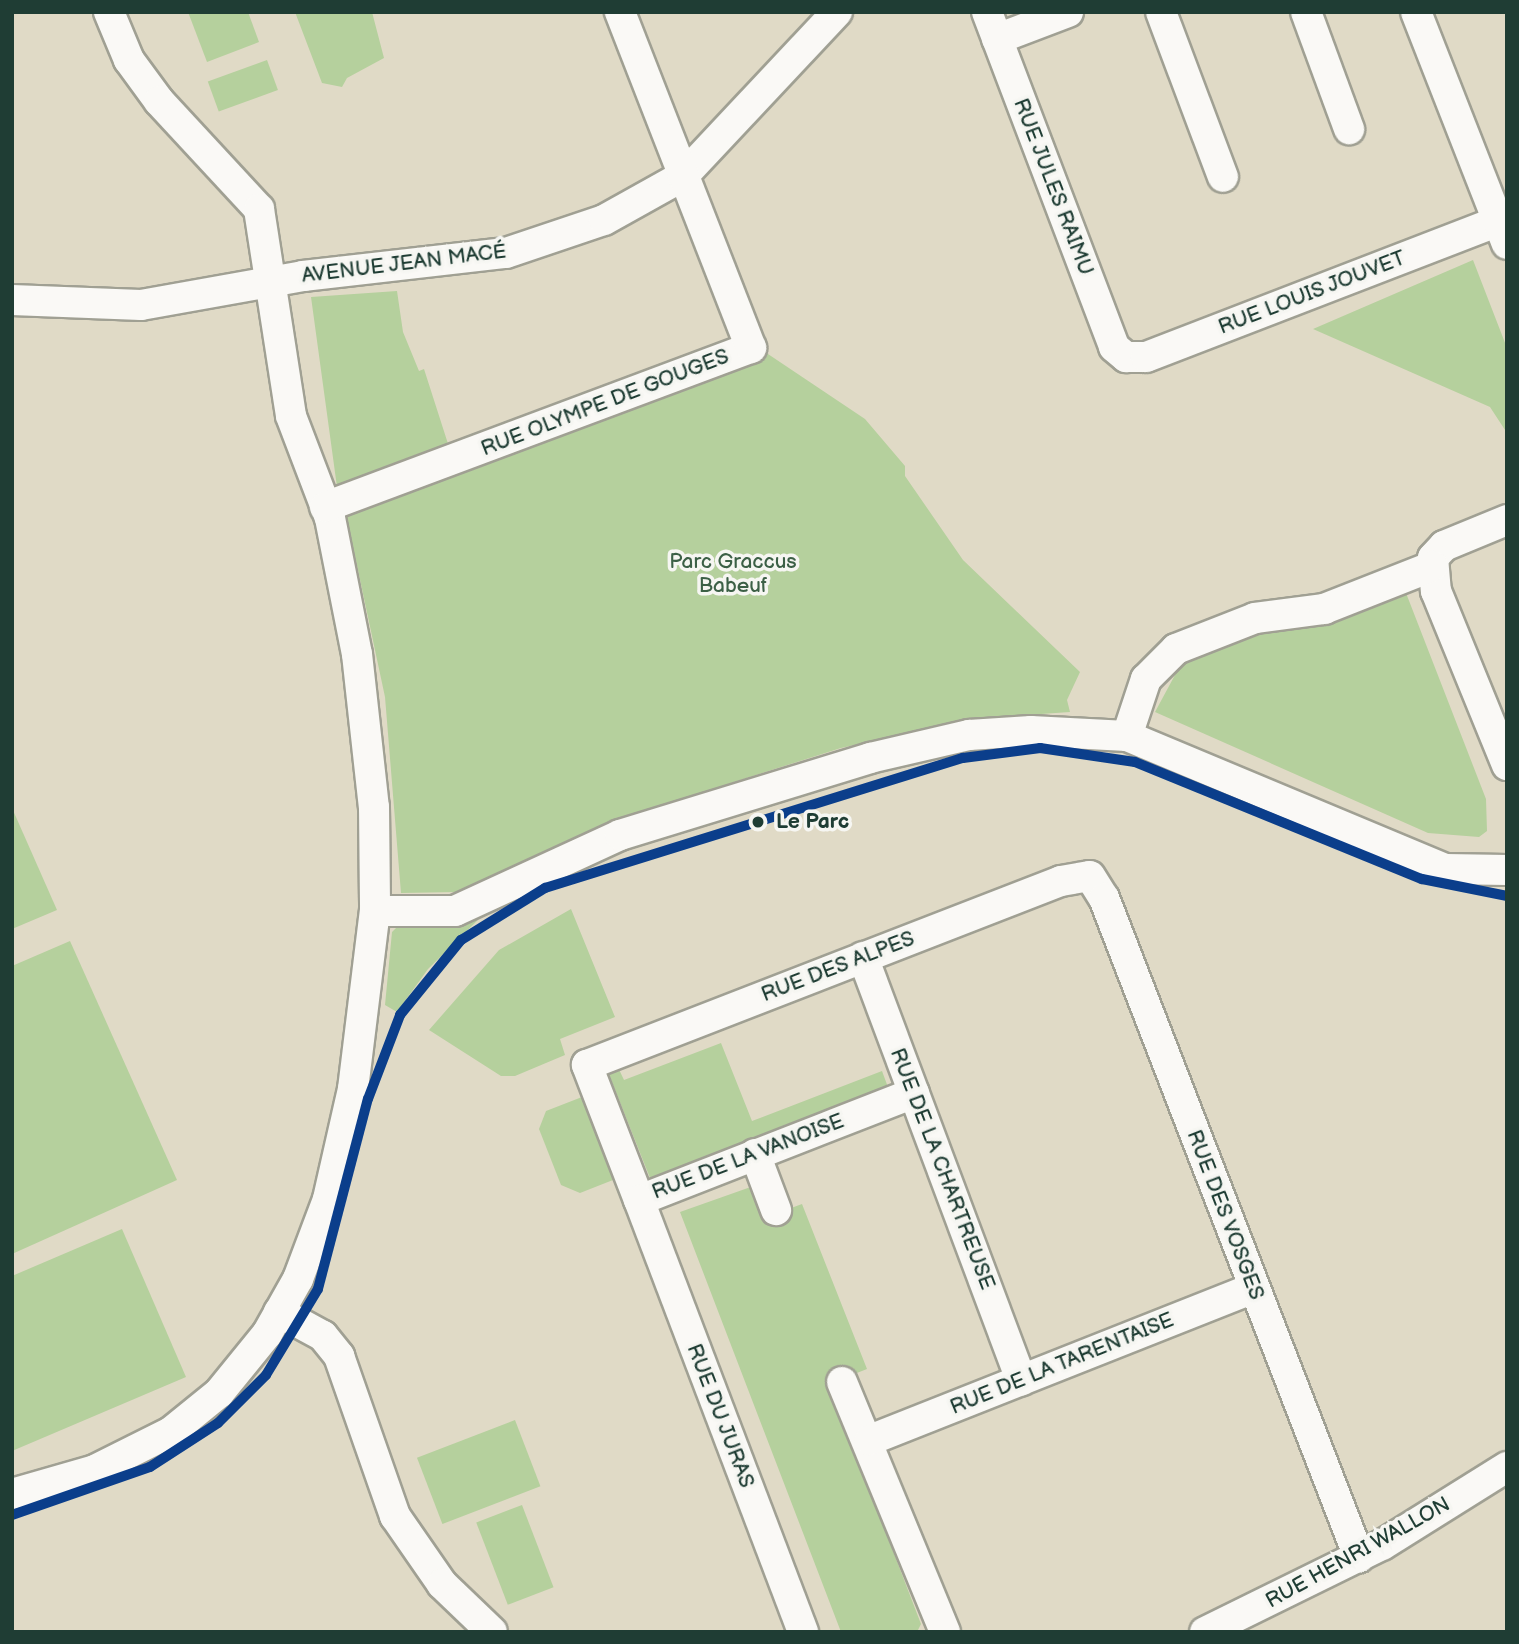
<!DOCTYPE html>
<html>
<head>
<meta charset="utf-8">
<style>
  body { margin:0 }
  #map { position:relative; width:1519px; height:1644px; overflow:hidden; background:#e0dac6; font-family:"Balsamiq Sans",sans-serif }
  div>[style] { position:absolute }
  .green>* { inset:0; background:#b5d09d; transform-origin:0 0 }
  .roads { filter:drop-shadow(2px 0 #a0a093) drop-shadow(-2px 0 #a0a093) drop-shadow(0 2px #a0a093) drop-shadow(0 -2px #a0a093) }
  .minor>* { height:30px; margin:-15px; padding:0 15px; transform-origin:15px; border-radius:15px; background:#faf9f6 }
  .tram-1>* { height:10px; margin:-5px; padding:0 5px; transform-origin:5px; border-radius:5px; background:#0b3e8b }
  .dots>* { width:19px; height:19px; translate:-50% -50%; box-sizing:border-box; border:4px solid #f6f6f2; border-radius:50% }
  span { translate:-50% -50%; white-space:nowrap; text-align:center; line-height:1.15; -webkit-text-stroke:7px #f6f6f2; paint-order:stroke }
  .street-label { font-size:21px; color:#1f3d34 }
  .park-label { font-size:21px; color:#3c6046 }
  .stop-label { font-size:21px; color:#1f3d34; font-weight:700 }
  .left { translate:0 -50%; text-align:left }
  .frame { position:absolute; inset:0; border:14px solid #1f3d34; pointer-events:none }
</style>
</head>
<body>
<div id="map">
  <div class="green">
    <div style="clip-path:polygon(188px 12px,248px 12px,259px 42px,207px 62px)"></div>
    <div style="clip-path:polygon(295px 12px,372px 12px,384px 58px,347px 78px,342px 87px,322px 83px)"></div>
    <div style="left:267px;top:60px;width:32px;height:63px;rotate:70deg"></div>
    <div style="clip-path:polygon(1473px 260px,1507px 348px,1507px 433px,1490px 407px,1313px 329px)"></div>
    <div style="clip-path:polygon(397px 291px,403px 332px,419px 371px,424px 369px,450px 450px,337px 487px,311px 297px)"></div>
    <div style="clip-path:polygon(762px 350px,865px 419px,905px 466px,905px 476px,963px 560px,1080px 672px,1067px 700px,1070px 712px,971px 719px,841px 748px,611px 821px,457px 892px,401px 893px,385px 697px,346px 514px)"></div>
    <div style="clip-path:polygon(1406px 593px,1486px 799px,1487px 831px,1479px 837px,1428px 833px,1155px 712px,1182px 662px,1262px 630px,1356px 612px)"></div>
    <div style="clip-path:polygon(12px 808px,57px 910px,12px 929px)"></div>
    <div style="clip-path:polygon(571px 909px,615px 1017px,560px 1039px,565px 1055px,515px 1076px,501px 1076px,429px 1030px,499px 950px)"></div>
    <div style="clip-path:polygon(483px 915px,428px 969px,397px 1012px,385px 1005px,392px 932px,399px 925px,455px 924px)"></div>
    <div style="clip-path:polygon(70px 941px,177px 1180px,12px 1254px,12px 966px)"></div>
    <div style="clip-path:polygon(721px 1043px,752px 1121px,882px 1071px,889px 1090px,650px 1178px,606px 1067px,616px 1063px,624px 1080px)"></div>
    <div style="clip-path:polygon(582px 1097px,613px 1180px,580px 1193px,561px 1185px,539px 1129px,546px 1111px)"></div>
    <div style="clip-path:polygon(762px 1183px,775px 1214px,802px 1204px,867px 1369px,829px 1384px,921px 1624px,917px 1632px,841px 1632px,680px 1212px)"></div>
    <div style="clip-path:polygon(122px 1229px,186px 1377px,12px 1451px,12px 1276px)"></div>
    <div style="left:515px;top:1420px;width:71px;height:105px;rotate:69deg"></div>
    <div style="left:522px;top:1505px;width:88px;height:49px;rotate:69deg"></div>
  </div>
  <div class="roads">
    <div class="minor">
      <div style="left:109px;top:12px;width:52px;rotate:67.4deg"></div>
      <div style="left:129px;top:60px;width:51px;rotate:53.8deg"></div>
      <div style="left:159px;top:101px;width:147px;rotate:47.2deg"></div>
      <div style="left:259px;top:209px;width:209px;rotate:81.2deg"></div>
      <div style="left:291px;top:416px;width:109px;rotate:69.1deg"></div>
      <div style="left:330px;top:518px;width:139px;rotate:78.8deg"></div>
      <div style="left:357px;top:654px;width:154px;rotate:83.7deg"></div>
      <div style="left:374px;top:807px;width:104px;rotate:89.4deg"></div>
      <div style="left:987px;top:12px;width:358px;rotate:69.2deg"></div>
      <div style="left:1114px;top:347px;width:16px;rotate:40deg"></div>
      <div style="left:1126px;top:357px;width:20px"></div>
      <div style="left:1146px;top:357px;width:377px;rotate:-21.1deg"></div>
      <div style="left:1161px;top:12px;width:176px;rotate:69.4deg"></div>
      <div style="left:1306px;top:12px;width:125px;rotate:69.8deg"></div>
      <div style="left:1416px;top:12px;width:249px;rotate:68.6deg"></div>
      <div style="left:997px;top:39px;width:76px;rotate:-20.8deg"></div>
      <div style="left:12px;top:300px;width:129px;rotate:2.2deg"></div>
      <div style="left:141px;top:305px;width:165px;rotate:-10.1deg"></div>
      <div style="left:303px;top:276px;width:204px;rotate:-6.5deg"></div>
      <div style="left:506px;top:253px;width:103px;rotate:-18.6deg"></div>
      <div style="left:604px;top:220px;width:90px;rotate:-29.1deg"></div>
      <div style="left:683px;top:176px;width:225px;rotate:-46.8deg"></div>
      <div style="left:325px;top:507px;width:455px;rotate:-20.5deg"></div>
      <div style="left:751px;top:348px;width:361px;rotate:-111.3deg"></div>
      <div style="left:1507px;top:520px;width:68px;rotate:157.6deg"></div>
      <div style="left:1444px;top:546px;width:16px;rotate:133deg"></div>
      <div style="left:1433px;top:558px;width:33px;rotate:85deg"></div>
      <div style="left:1436px;top:591px;width:188px;rotate:67.8deg"></div>
      <div style="left:1127px;top:736px;width:60px;rotate:-71.6deg"></div>
      <div style="left:1146px;top:679px;width:42px;rotate:-45deg"></div>
      <div style="left:1176px;top:649px;width:85px;rotate:-21.4deg"></div>
      <div style="left:1255px;top:618px;width:70px;rotate:-7.4deg"></div>
      <div style="left:1324px;top:609px;width:117px;rotate:-21.5deg"></div>
      <div style="left:863px;top:957px;width:452px;rotate:69.5deg"></div>
      <div style="left:914px;top:1093px;width:295px;rotate:158.7deg"></div>
      <div style="left:639px;top:1200px;width:145px;rotate:-111.1deg"></div>
      <div style="left:587px;top:1065px;width:508px;rotate:-21.22deg"></div>
      <div style="left:1061px;top:881px;width:29px;rotate:-10deg"></div>
      <div style="left:1090px;top:876px;width:26px;rotate:58deg"></div>
      <div style="left:1104px;top:898px;width:707px;rotate:68.85deg"></div>
      <div style="left:755px;top:1154px;width:60px;rotate:69.4deg"></div>
      <div style="left:639px;top:1200px;width:462px;rotate:69.2deg"></div>
      <div style="left:279px;top:1312px;width:50px;rotate:28.6deg"></div>
      <div style="left:323px;top:1336px;width:26px;rotate:51deg"></div>
      <div style="left:339px;top:1356px;width:170px;rotate:70.7deg"></div>
      <div style="left:395px;top:1516px;width:83px;rotate:55.3deg"></div>
      <div style="left:442px;top:1584px;width:69px;rotate:43.8deg"></div>
      <div style="left:842px;top:1382px;width:270px;rotate:67.6deg"></div>
      <div style="left:870px;top:1440px;width:412px;rotate:-21.6deg"></div>
      <div style="left:12px;top:1494px;width:86px;rotate:-16.1deg"></div>
      <div style="left:95px;top:1470px;width:85px;rotate:-26.6deg"></div>
      <div style="left:171px;top:1432px;width:62px;rotate:-39.1deg"></div>
      <div style="left:219px;top:1393px;width:76px;rotate:-50.9deg"></div>
      <div style="left:267px;top:1334px;width:63px;rotate:-60.6deg"></div>
      <div style="left:298px;top:1279px;width:85px;rotate:-69.4deg"></div>
      <div style="left:328px;top:1199px;width:113px;rotate:-77.2deg"></div>
      <div style="left:353px;top:1089px;width:179px;rotate:-83deg"></div>
      <div style="left:375px;top:911px;width:80px"></div>
      <div style="left:455px;top:911px;width:182px;rotate:-24.7deg"></div>
      <div style="left:620px;top:835px;width:262px;rotate:-17.1deg"></div>
      <div style="left:870px;top:758px;width:102px;rotate:-13.1deg"></div>
      <div style="left:969px;top:735px;width:62px;rotate:-3.7deg"></div>
      <div style="left:1031px;top:731px;width:96px;rotate:3deg"></div>
      <div style="left:1127px;top:736px;width:345px;rotate:22.7deg"></div>
      <div style="left:1445px;top:869px;width:62px;rotate:0.9deg"></div>
      <div style="left:1205px;top:1632px;width:197px;rotate:-26.2deg"></div>
      <div style="left:1382px;top:1545px;width:147px;rotate:-32deg"></div>
    </div>
  </div>
  <div class="tram-1">
    <div style="left:12px;top:1515px;width:146px;rotate:-19.2deg"></div>
    <div style="left:150px;top:1467px;width:81px;rotate:-32.9deg"></div>
    <div style="left:218px;top:1423px;width:68px;rotate:-45deg"></div>
    <div style="left:266px;top:1375px;width:100px;rotate:-58.8deg"></div>
    <div style="left:318px;top:1289px;width:196px;rotate:-75.3deg"></div>
    <div style="left:368px;top:1099px;width:90px;rotate:-69.1deg"></div>
    <div style="left:400px;top:1015px;width:97px;rotate:-50.9deg"></div>
    <div style="left:461px;top:940px;width:99px;rotate:-31.8deg"></div>
    <div style="left:545px;top:888px;width:438px;rotate:-17.3deg"></div>
    <div style="left:963px;top:758px;width:78px;rotate:-7.4deg"></div>
    <div style="left:1040px;top:748px;width:96px;rotate:8.4deg"></div>
    <div style="left:1135px;top:762px;width:310px;rotate:22.2deg"></div>
    <div style="left:1422px;top:879px;width:87px;rotate:11.3deg"></div>
  </div>
  <div class="dots">
    <div style="left:758px;top:822px;background:#1f3d34"></div>
  </div>
  <div class="street-label">
    <span style="left:1053px;top:187px;rotate:69deg">RUE JULES RAIMU</span>
    <span style="left:404px;top:264px;rotate:-7deg">AVENUE JEAN MACÉ</span>
    <span style="left:1312px;top:293px;rotate:-21deg">RUE LOUIS JOUVET</span>
    <span style="left:605px;top:403px;rotate:-21deg">RUE OLYMPE DE GOUGES</span>
    <span style="left:838px;top:967px;rotate:-21deg">RUE DES ALPES</span>
    <span style="left:748px;top:1157px;rotate:-21deg">RUE DE LA VANOISE</span>
    <span style="left:942px;top:1169px;rotate:69deg">RUE DE LA CHARTREUSE</span>
    <span style="left:1225px;top:1215px;rotate:69deg">RUE DES VOSGES</span>
    <span style="left:1062px;top:1364px;rotate:-22deg">RUE DE LA TARENTAISE</span>
    <span style="left:720px;top:1416px;rotate:69deg">RUE DU JURAS</span>
    <span style="left:1358px;top:1553px;rotate:-29deg">RUE HENRI WALLON</span>
  </div>
  <div class="park-label">
    <span style="left:733px;top:574px">Parc Graccus<br>Babeuf</span>
  </div>
  <div class="stop-label">
    <span class="left" style="left:776px;top:822px">Le Parc</span>
  </div>
  <div class="frame"></div>
</div>
</body>
</html>
